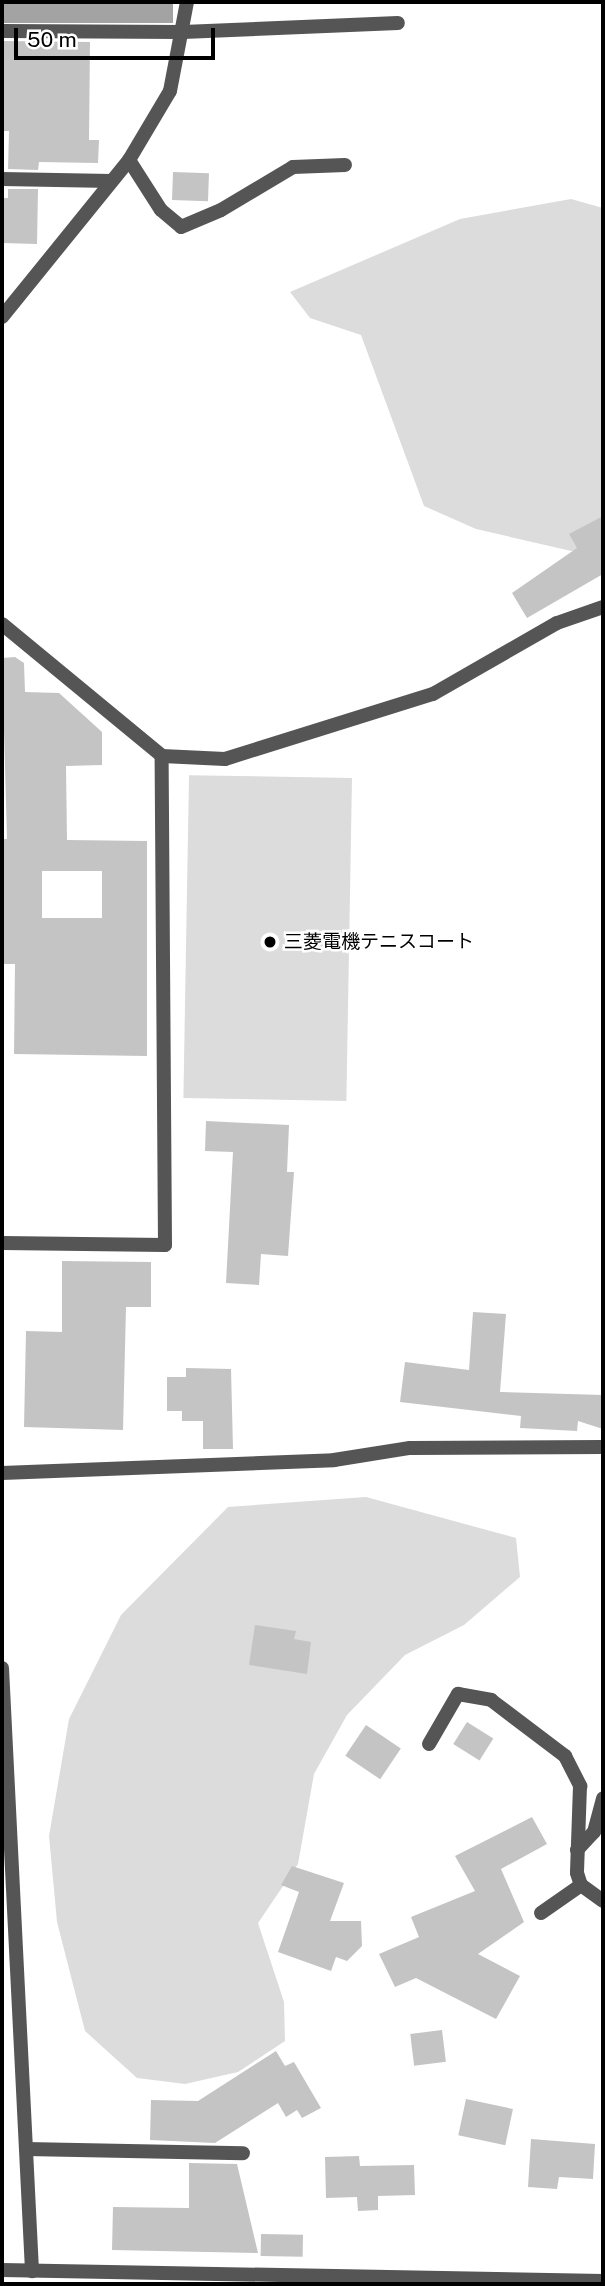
<!DOCTYPE html>
<html>
<head>
<meta charset="utf-8">
<style>
  body { margin:0 }
  #map { position:relative; width:605px; height:2286px; overflow:hidden; background:#fff; font-family:"Public Sans","Noto Sans JP",sans-serif }
  div>[style] { position:absolute }
  .green>* { inset:0; background:#dcdcdc; transform-origin:0 0 }
  .water>* { inset:0; background:#a3a3a3; transform-origin:0 0 }
  .building>* { inset:0; background:#c4c4c4; transform-origin:0 0 }
  .minor>* { height:14px; margin:-7px; padding:0 7px; transform-origin:7px; border-radius:7px; background:#555 }
  .dots>* { width:19px; height:19px; translate:-50% -50%; box-sizing:border-box; border:4px solid #fff; border-radius:50% }
  span { translate:-50% -50%; white-space:nowrap; text-align:center; line-height:1.15; -webkit-text-stroke:5px #fff; paint-order:stroke }
  .poi-label { font-size:19px; color:#000 }
  .left { translate:0 -50%; text-align:left }
  .frame { position:absolute; inset:0; border:4px solid #000; pointer-events:none }
  .scale { position:absolute; left:14px; top:28px; width:201px; height:32px; box-sizing:border-box; border:4px solid #000; border-top:0; padding-left:9px; font-size:21px; line-height:24px; white-space:nowrap; color:#000; -webkit-text-stroke:5px #fff; paint-order:stroke }
</style>
</head>
<body>
<div id="map">
  <div class="green">
    <div style="clip-path:polygon(571px 199px,603px 208px,603px 554px,593px 556px,476px 529px,424px 506px,361px 335px,310px 318px,290px 292px,460px 219px)"></div>
    <div style="left:352px;top:778px;width:323px;height:163px;rotate:91deg"></div>
    <div style="clip-path:polygon(366px 1497px,516px 1538px,520px 1577px,464px 1625px,405px 1655px,347px 1715px,314px 1774px,298px 1864px,258px 1923px,284px 2002px,285px 2041px,238px 2072px,185px 2084px,137px 2078px,85px 2031px,57px 1922px,49px 1836px,69px 1719px,121px 1615px,228px 1507px)"></div>
  </div>
  <div class="water">
    <div style="left:2px;top:2px;width:171px;height:21px"></div>
  </div>
  <div class="building">
    <div style="clip-path:polygon(2px 41px,90px 42px,89px 140px,99px 140px,98px 163px,39px 162px,38px 170px,8px 169px,9px 131px,2px 131px)"></div>
    <div style="left:173px;top:172px;width:36px;height:28px;rotate:2deg"></div>
    <div style="clip-path:polygon(8px 189px,38px 189px,37px 244px,2px 243px,2px 198px,8px 198px)"></div>
    <div style="clip-path:polygon(603px 516px,603px 574px,527px 618px,512px 593px,577px 548px,569px 534px)"></div>
    <div style="clip-path:polygon(evenodd,15px 657px,24px 663px,25px 692px,59px 693px,102px 732px,102px 765px,66px 766px,67px 840px,147px 841px,147px 1056px,14px 1054px,15px 964px,2px 964px,2px 839px,7px 839px,2px 658px,15px 657px,42px 871px,102px 871px,102px 918px,42px 918px,42px 871px)"></div>
    <div style="clip-path:polygon(206px 1121px,289px 1125px,287px 1172px,294px 1172px,288px 1256px,261px 1254px,259px 1285px,226px 1283px,233px 1152px,205px 1151px)"></div>
    <div style="clip-path:polygon(62px 1261px,151px 1262px,151px 1307px,126px 1307px,123px 1430px,24px 1427px,26px 1331px,62px 1332px)"></div>
    <div style="clip-path:polygon(473px 1312px,506px 1314px,500px 1392px,603px 1395px,603px 1429px,578px 1421px,577px 1431px,520px 1428px,521px 1416px,400px 1402px,405px 1362px,469px 1370px)"></div>
    <div style="clip-path:polygon(186px 1368px,231px 1369px,233px 1449px,203px 1449px,203px 1421px,182px 1421px,182px 1411px,167px 1411px,167px 1377px,186px 1377px)"></div>
    <div style="clip-path:polygon(255px 1625px,296px 1631px,294px 1639px,311px 1642px,307px 1674px,249px 1665px)"></div>
    <div style="left:467px;top:1722px;width:31px;height:26px;rotate:32deg"></div>
    <div style="left:366px;top:1725px;width:42px;height:37px;rotate:34deg"></div>
    <div style="clip-path:polygon(532px 1817px,547px 1844px,501px 1869px,524px 1922px,478px 1954px,520px 1976px,496px 2019px,416px 1978px,395px 1987px,379px 1954px,419px 1937px,411px 1917px,475px 1891px,455px 1856px)"></div>
    <div style="clip-path:polygon(292px 1866px,344px 1883px,330px 1921px,361px 1921px,362px 1946px,347px 1961px,336px 1957px,331px 1971px,278px 1952px,299px 1892px,281px 1885px)"></div>
    <div style="left:442px;top:2030px;width:32px;height:32px;rotate:83deg"></div>
    <div style="clip-path:polygon(276px 2051px,285px 2066px,294px 2062px,321px 2108px,302px 2118px,297px 2110px,286px 2117px,278px 2103px,215px 2143px,150px 2140px,151px 2100px,198px 2101px)"></div>
    <div style="left:466px;top:2099px;width:48px;height:37px;rotate:12deg"></div>
    <div style="clip-path:polygon(531px 2139px,595px 2144px,593px 2179px,559px 2177px,557px 2189px,528px 2187px)"></div>
    <div style="clip-path:polygon(359px 2156px,360px 2166px,414px 2165px,415px 2195px,378px 2196px,378px 2210px,358px 2211px,357px 2197px,326px 2198px,325px 2157px)"></div>
    <div style="clip-path:polygon(189px 2163px,237px 2164px,258px 2253px,112px 2250px,113px 2207px,189px 2208px)"></div>
    <div style="left:261px;top:2234px;width:42px;height:22px;rotate:1deg"></div>
  </div>
  <div class="minor">
    <div style="left:2px;top:31px;width:181px;rotate:0.3deg"></div>
    <div style="left:183px;top:32px;width:215px;rotate:-2.4deg"></div>
    <div style="left:129px;top:160px;width:59px;rotate:57.4deg"></div>
    <div style="left:161px;top:210px;width:26px;rotate:40deg"></div>
    <div style="left:181px;top:227px;width:43px;rotate:-23deg"></div>
    <div style="left:221px;top:210px;width:84px;rotate:-30.8deg"></div>
    <div style="left:293px;top:167px;width:52px;rotate:-2.2deg"></div>
    <div style="left:2px;top:179px;width:109px;rotate:1.1deg"></div>
    <div style="left:2px;top:317px;width:202px;rotate:-51deg"></div>
    <div style="left:129px;top:160px;width:80px;rotate:-59.3deg"></div>
    <div style="left:170px;top:91px;width:91px;rotate:-79.2deg"></div>
    <div style="left:2px;top:624px;width:207px;rotate:39.5deg"></div>
    <div style="left:162px;top:756px;width:63px;rotate:2.7deg"></div>
    <div style="left:225px;top:759px;width:218px;rotate:-17.4deg"></div>
    <div style="left:433px;top:694px;width:143px;rotate:-29.8deg"></div>
    <div style="left:557px;top:623px;width:49px;rotate:-19.2deg"></div>
    <div style="left:2px;top:1243px;width:163px;rotate:0.7deg"></div>
    <div style="left:165px;top:1245px;width:489px;rotate:-90.4deg"></div>
    <div style="left:2px;top:1473px;width:332px;rotate:-2.2deg"></div>
    <div style="left:334px;top:1460px;width:77px;rotate:-9deg"></div>
    <div style="left:410px;top:1448px;width:193px;rotate:-0.3deg"></div>
    <div style="left:2px;top:1668px;width:604px;rotate:87.15deg"></div>
    <div style="left:429px;top:1744px;width:58px;rotate:-59.9deg"></div>
    <div style="left:458px;top:1694px;width:34px;rotate:10deg"></div>
    <div style="left:491px;top:1700px;width:93px;rotate:37.1deg"></div>
    <div style="left:565px;top:1756px;width:34px;rotate:63deg"></div>
    <div style="left:580px;top:1786px;width:87px;rotate:92deg"></div>
    <div style="left:577px;top:1873px;width:13px;rotate:72deg"></div>
    <div style="left:581px;top:1885px;width:27px;rotate:36deg"></div>
    <div style="left:577px;top:1850px;width:25px;rotate:-47deg"></div>
    <div style="left:594px;top:1832px;width:35px;rotate:-75deg"></div>
    <div style="left:541px;top:1913px;width:49px;rotate:-35deg"></div>
    <div style="left:26px;top:2149px;width:217px;rotate:1.1deg"></div>
    <div style="left:2px;top:2270px;width:601px;rotate:1.05deg"></div>
  </div>
  <div class="dots">
    <div style="left:270px;top:942px;background:#000"></div>
  </div>
  <div class="poi-label">
    <span class="left" style="left:284px;top:942px">三菱電機テニスコート</span>
  </div>
  <div class="frame"></div>
  <div class="scale">50 m</div>
</div>
</body>
</html>
